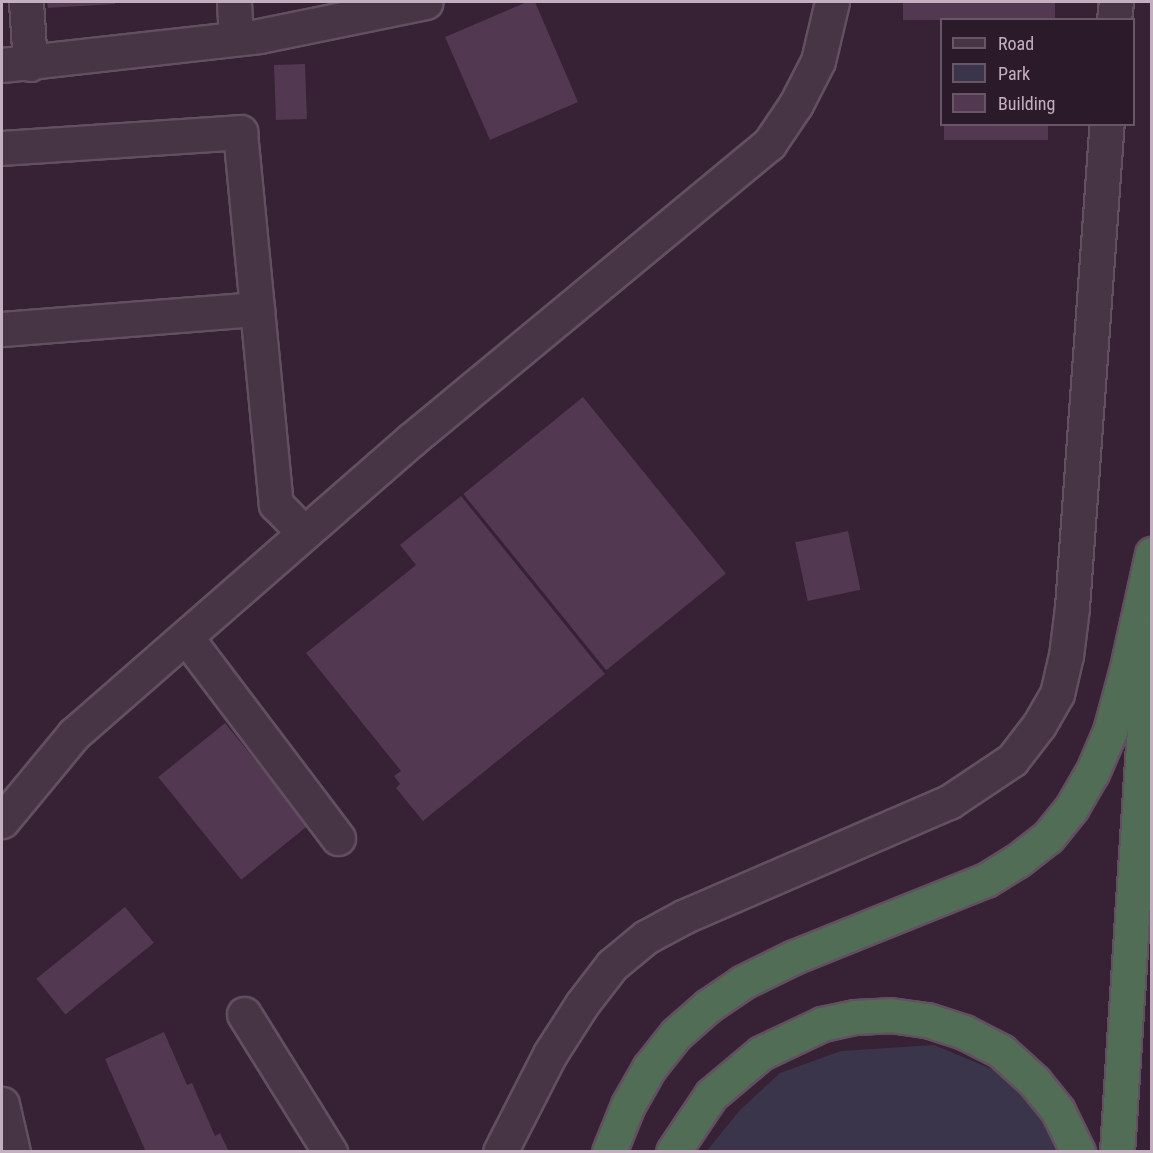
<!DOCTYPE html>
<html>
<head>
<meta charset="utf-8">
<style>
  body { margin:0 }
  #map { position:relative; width:1153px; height:1153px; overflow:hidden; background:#362135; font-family:"Roboto Condensed",sans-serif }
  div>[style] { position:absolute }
  .green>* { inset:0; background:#3b354b }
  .building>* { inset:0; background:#523850; transform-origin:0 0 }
  .roads { filter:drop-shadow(2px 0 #624f60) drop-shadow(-2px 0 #624f60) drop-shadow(0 2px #624f60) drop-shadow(0 -2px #624f60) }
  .minor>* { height:33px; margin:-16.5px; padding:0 16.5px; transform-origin:16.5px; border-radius:16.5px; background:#473445 }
  .highway>* { height:33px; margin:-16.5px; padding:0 16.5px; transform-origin:16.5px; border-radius:16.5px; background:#526d55 }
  span { translate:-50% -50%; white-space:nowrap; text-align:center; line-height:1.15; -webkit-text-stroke:5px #2b1a2a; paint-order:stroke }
  .frame { position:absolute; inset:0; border:3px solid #c4afc1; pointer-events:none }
  .legend { position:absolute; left:940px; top:18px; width:195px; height:108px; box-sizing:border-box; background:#2b1a2a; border:2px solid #685666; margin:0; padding:8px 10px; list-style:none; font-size:18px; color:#c4afc1 }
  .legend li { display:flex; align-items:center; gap:12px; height:30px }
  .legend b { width:30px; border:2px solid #685666 }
</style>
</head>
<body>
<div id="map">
  <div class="green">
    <div style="clip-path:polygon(934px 1045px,1009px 1076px,1054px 1129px,1060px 1152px,706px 1152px,740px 1110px,780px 1073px,841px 1051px)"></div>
  </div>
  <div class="building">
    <div style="clip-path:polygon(47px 2px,115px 2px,115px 4px,48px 8px)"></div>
    <div style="clip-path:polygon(527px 2px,535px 2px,578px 102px,490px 140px,445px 37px)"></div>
    <div style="left:903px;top:2px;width:152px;height:18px"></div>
    <div style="left:305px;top:64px;width:55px;height:31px;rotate:88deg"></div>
    <div style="left:944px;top:124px;width:104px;height:16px"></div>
    <div style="left:583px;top:397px;width:227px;height:154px;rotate:51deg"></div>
    <div style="clip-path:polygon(461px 496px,605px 674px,423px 821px,396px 788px,400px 784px,394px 776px,401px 771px,306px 653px,416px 565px,400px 545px)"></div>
    <div style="left:848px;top:531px;width:60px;height:54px;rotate:78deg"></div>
    <div style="left:225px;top:723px;width:132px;height:86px;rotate:51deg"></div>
    <div style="left:125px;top:907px;width:46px;height:114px;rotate:51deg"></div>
    <div style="clip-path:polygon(164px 1032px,187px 1085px,192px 1083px,215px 1136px,220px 1133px,229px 1152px,146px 1152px,105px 1059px)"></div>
  </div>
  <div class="roads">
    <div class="minor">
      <div style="left:26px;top:2px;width:62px;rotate:86.3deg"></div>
      <div style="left:234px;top:2px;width:36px;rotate:87deg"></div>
      <div style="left:1114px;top:20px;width:18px;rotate:-84deg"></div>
      <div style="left:2px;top:65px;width:259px;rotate:-6.4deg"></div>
      <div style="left:259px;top:36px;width:170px;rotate:-11.5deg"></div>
      <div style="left:2px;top:148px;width:239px;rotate:-3.8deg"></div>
      <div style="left:240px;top:132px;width:374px;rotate:84.5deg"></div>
      <div style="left:276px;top:504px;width:40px;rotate:46deg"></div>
      <div style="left:2px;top:329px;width:256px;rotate:-4.5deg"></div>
      <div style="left:186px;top:637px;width:252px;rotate:52.9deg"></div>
      <div style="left:2px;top:821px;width:113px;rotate:-50.4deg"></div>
      <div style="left:74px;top:734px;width:447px;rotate:-41.1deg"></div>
      <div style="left:411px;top:440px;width:465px;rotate:-39.6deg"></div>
      <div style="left:769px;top:144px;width:48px;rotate:-56deg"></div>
      <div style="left:796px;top:104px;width:48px;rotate:-62.9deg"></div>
      <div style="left:818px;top:61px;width:61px;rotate:-76.7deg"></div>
      <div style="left:244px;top:1014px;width:163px;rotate:58.1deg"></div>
      <div style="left:2px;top:1104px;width:49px;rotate:77.1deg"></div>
      <div style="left:500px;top:1152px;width:110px;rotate:-63deg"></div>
      <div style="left:550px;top:1054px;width:59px;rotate:-57.4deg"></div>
      <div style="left:582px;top:1004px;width:49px;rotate:-52.4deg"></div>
      <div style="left:612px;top:965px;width:44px;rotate:-39.5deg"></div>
      <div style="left:646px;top:937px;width:44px;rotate:-28.3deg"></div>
      <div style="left:685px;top:916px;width:288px;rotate:-23.4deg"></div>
      <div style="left:949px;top:802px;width:76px;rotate:-33.7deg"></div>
      <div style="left:1012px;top:760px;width:44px;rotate:-52.4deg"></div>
      <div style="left:1039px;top:725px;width:36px;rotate:-60deg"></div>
      <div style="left:1057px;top:694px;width:39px;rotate:-77deg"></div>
      <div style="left:1066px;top:656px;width:49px;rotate:-83deg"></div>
      <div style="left:1072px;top:607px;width:484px;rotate:-85.9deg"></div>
    </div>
    <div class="highway">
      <div style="left:609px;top:1152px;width:51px;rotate:-68deg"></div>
      <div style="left:628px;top:1105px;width:43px;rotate:-60.4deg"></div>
      <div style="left:649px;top:1068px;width:43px;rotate:-51.5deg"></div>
      <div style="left:676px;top:1034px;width:43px;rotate:-41.2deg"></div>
      <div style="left:708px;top:1006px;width:42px;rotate:-34.4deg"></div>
      <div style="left:743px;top:982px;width:57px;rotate:-26.1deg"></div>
      <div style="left:794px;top:957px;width:207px;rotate:-21.9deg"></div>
      <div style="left:986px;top:880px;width:36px;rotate:-32deg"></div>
      <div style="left:1017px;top:861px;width:39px;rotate:-38deg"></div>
      <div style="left:1048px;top:837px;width:38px;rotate:-51deg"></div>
      <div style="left:1072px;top:807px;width:39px;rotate:-60deg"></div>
      <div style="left:1092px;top:773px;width:46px;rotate:-66.8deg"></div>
      <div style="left:1110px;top:731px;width:65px;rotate:-74.9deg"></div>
      <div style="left:1127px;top:668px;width:117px;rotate:-77.6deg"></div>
      <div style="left:673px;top:1152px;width:69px;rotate:-56.3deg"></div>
      <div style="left:711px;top:1095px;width:65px;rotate:-40deg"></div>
      <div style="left:761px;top:1053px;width:68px;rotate:-25.4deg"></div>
      <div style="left:822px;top:1024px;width:34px;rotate:-12deg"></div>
      <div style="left:855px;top:1017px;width:35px;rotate:-3deg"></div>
      <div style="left:890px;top:1015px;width:37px;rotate:8deg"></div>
      <div style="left:927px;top:1020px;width:39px;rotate:18deg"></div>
      <div style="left:964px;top:1032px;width:42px;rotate:27.2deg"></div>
      <div style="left:1001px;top:1051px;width:45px;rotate:42.3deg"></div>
      <div style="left:1034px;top:1081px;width:38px;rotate:51deg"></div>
      <div style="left:1058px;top:1111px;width:46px;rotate:64deg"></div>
      <div style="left:1117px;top:1152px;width:517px;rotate:-86.34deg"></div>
    </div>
  </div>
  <div class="frame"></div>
  <ul class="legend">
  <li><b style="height:8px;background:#473445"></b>Road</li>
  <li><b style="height:16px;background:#3b354b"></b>Park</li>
  <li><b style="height:16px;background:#523850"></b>Building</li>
  </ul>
</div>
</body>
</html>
